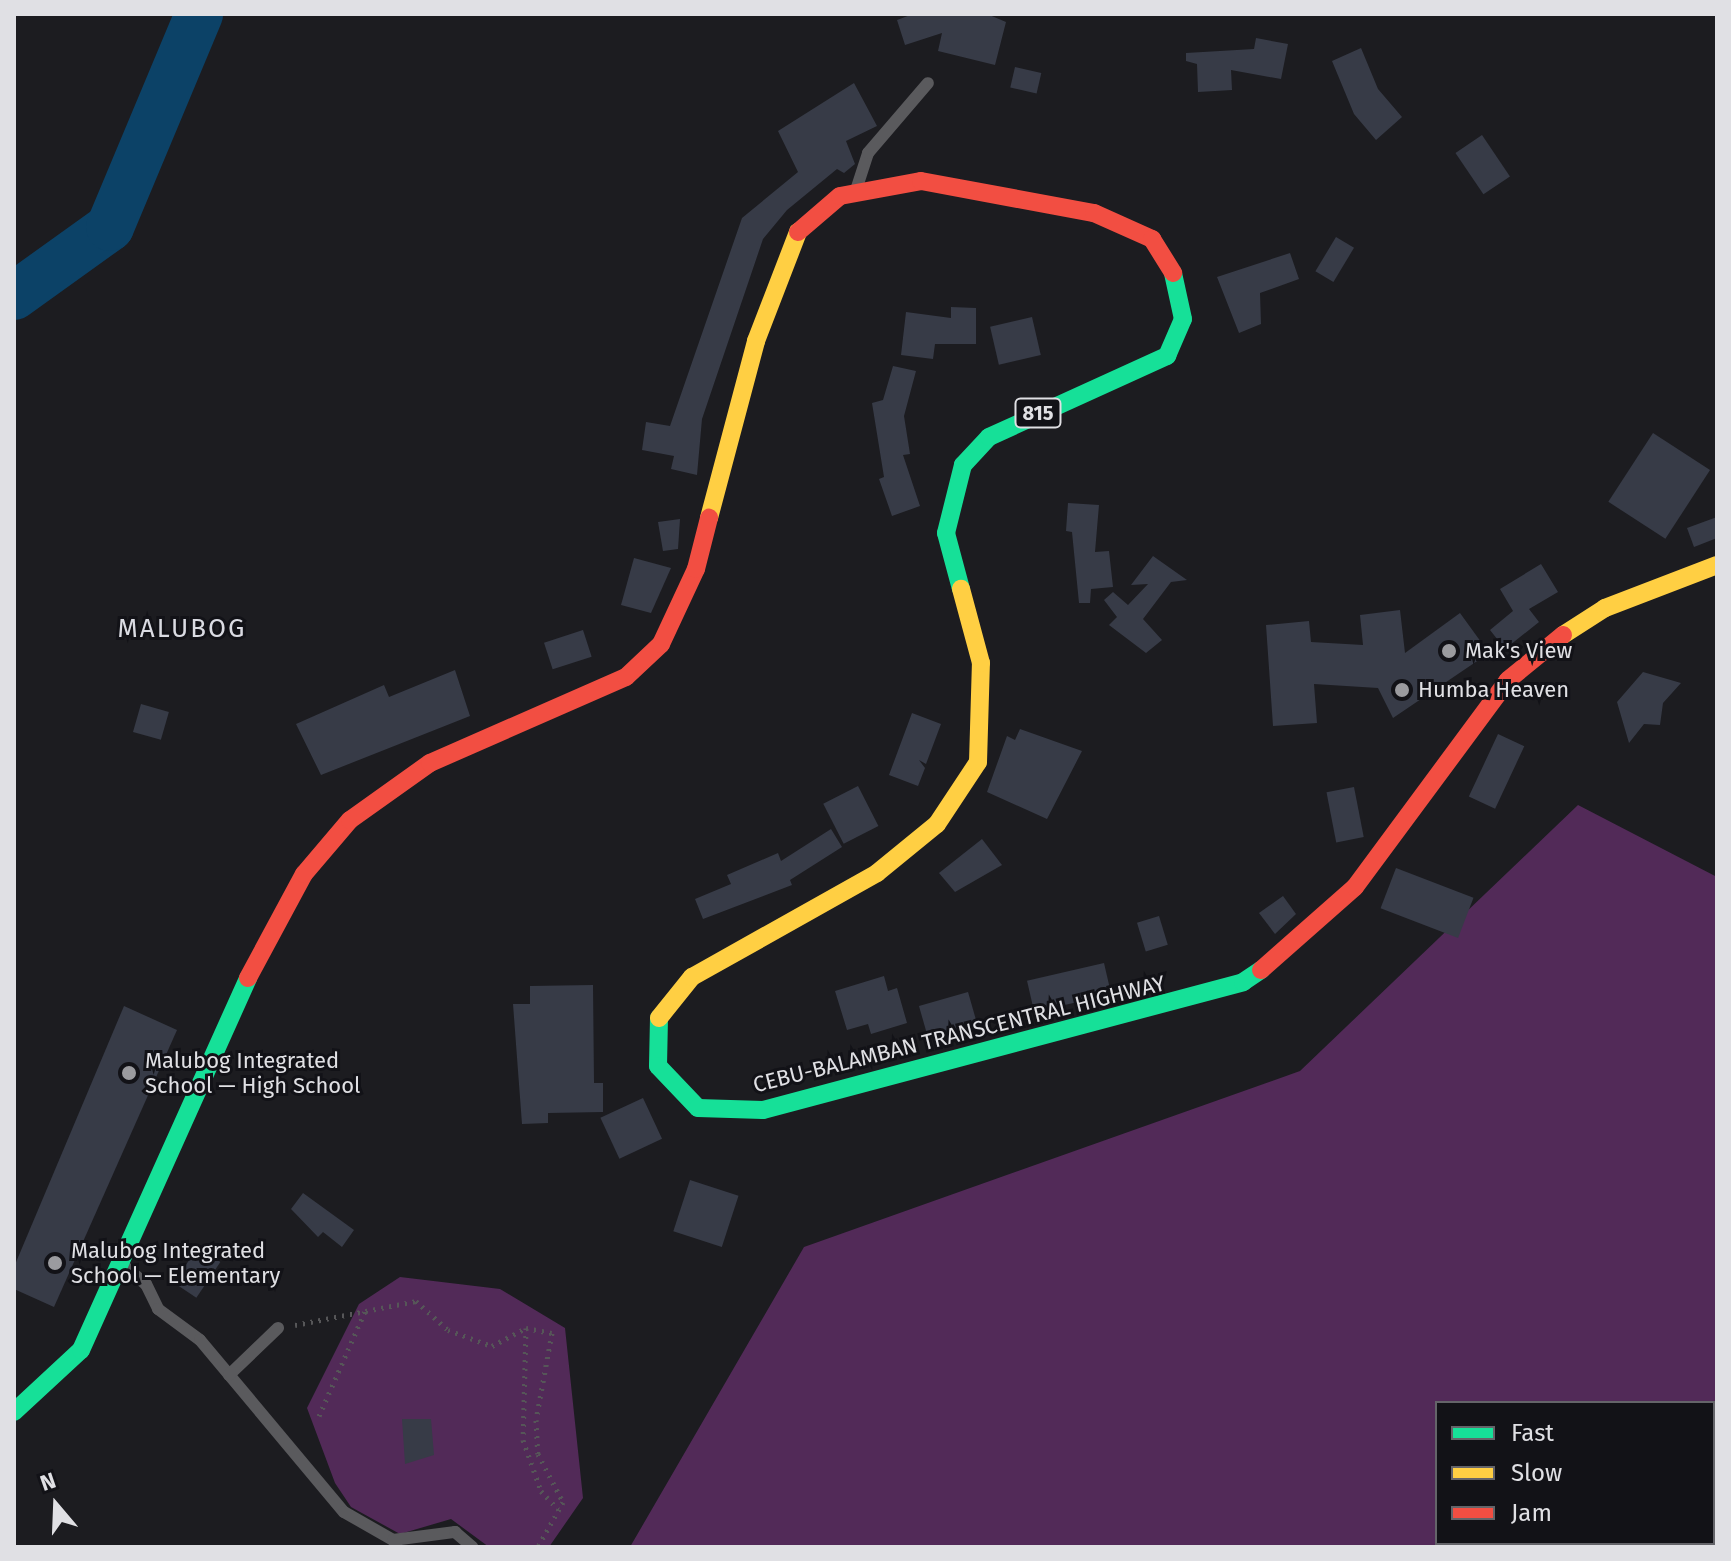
<!DOCTYPE html>
<html>
<head>
<meta charset="utf-8">
<style>
  body { margin:0 }
  #map { position:relative; width:1731px; height:1561px; overflow:hidden; background:#1c1c20; font-family:"Fira Sans",sans-serif }
  div>[style] { position:absolute }
  .green>* { inset:0; background:#522a58 }
  .river>* { height:48px; margin:-24px; padding:0 24px; transform-origin:24px; border-radius:24px; background:#0c4267 }
  .building>* { inset:0; background:#373b47; transform-origin:0 0 }
  .path>* { height:5px; margin-top:-2.5px; transform-origin:0; background:repeating-linear-gradient(90deg,#565658 0 2px,transparent 0 8px) }
  .lane>* { height:12px; margin:-6px; padding:0 6px; transform-origin:6px; border-radius:6px; background:#5a5a5d }
  .fast>* { height:18px; margin:-9px; padding:0 9px; transform-origin:9px; border-radius:9px; background:#16e098 }
  .slow>* { height:18px; margin:-9px; padding:0 9px; transform-origin:9px; border-radius:9px; background:#ffcf43 }
  .jam>* { height:18px; margin:-9px; padding:0 9px; transform-origin:9px; border-radius:9px; background:#f24e42 }
  .dots>* { width:22px; height:22px; translate:-50% -50%; box-sizing:border-box; border:4px solid #121217; border-radius:50% }
  span { translate:-50% -50%; white-space:nowrap; text-align:center; line-height:1.15; -webkit-text-stroke:6px #121217; paint-order:stroke }
  .shield-label span { padding:2px 6px; background:#121217; border:2px solid; border-radius:6px; -webkit-text-stroke-width:0 }
  .shield-label { font-size:20px; color:#e0e0e4; font-weight:700 }
  .poi-label { font-size:22px; color:#e0e0e4 }
  .left { translate:0 -50%; text-align:left }
  .street-label { font-size:22px; color:#e0e0e4 }
  .quarter-label { font-size:26px; color:#dadbe2; letter-spacing:2px }
  .frame { position:absolute; inset:0; border:16px solid #e0e0e4; pointer-events:none }
  .legend { position:absolute; left:1435px; top:1401px; width:280px; height:144px; box-sizing:border-box; background:#121217; border:2px solid #646469; margin:0; padding:10px 14px; list-style:none; font-size:24px; color:#e0e0e4 }
  .legend li { display:flex; align-items:center; gap:16px; height:40px }
  .legend b { width:40px; border:2px solid #646469 }
  .north { position:absolute; left:16px; top:1465px; width:80px; height:80px; -webkit-text-stroke:6px #121217; paint-order:stroke; rotate:341deg; font-size:22px; font-weight:700; line-height:32px; text-align:center; color:#e0e0e4 }
  .north::after { content:''; display:block; margin:auto; width:28px; height:36px; background:#e0e0e4; clip-path:polygon(50% 0,100% 100%,50% 72%,0 100%) }
</style>
</head>
<body>
<div id="map">
  <div class="green">
    <div style="clip-path:polygon(evenodd,1578px 805px,1717px 877px,1717px 1547px,630px 1547px,804px 1247px,1300px 1071px,1578px 805px,1437px 1403px,1713px 1403px,1713px 1543px,1437px 1543px,1437px 1403px)"></div>
    <div style="clip-path:polygon(400px 1277px,500px 1289px,565px 1328px,583px 1498px,549px 1547px,489px 1547px,451px 1519px,400px 1534px,351px 1507px,335px 1483px,307px 1408px,359px 1304px)"></div>
  </div>
  <div class="river">
    <div style="left:14px;top:296px;width:118px;rotate:-35.7deg"></div>
    <div style="left:110px;top:227px;width:231px;rotate:-67.3deg"></div>
  </div>
  <div class="building">
    <div style="clip-path:polygon(913px 14px,987px 14px,1006px 22px,995px 65px,938px 51px,942px 33px,905px 45px,897px 20px)"></div>
    <div style="clip-path:polygon(1256px 38px,1288px 44px,1281px 79px,1231px 70px,1232px 90px,1198px 92px,1197px 64px,1186px 61px,1186px 53px,1254px 49px)"></div>
    <div style="clip-path:polygon(1361px 48px,1378px 89px,1402px 117px,1376px 140px,1354px 114px,1332px 61px)"></div>
    <div style="left:1015px;top:67px;width:27px;height:21px;rotate:13deg"></div>
    <div style="clip-path:polygon(854px 83px,877px 126px,846px 141px,855px 164px,844px 173px,837px 169px,787px 210px,763px 239px,702px 419px,697px 475px,671px 469px,674px 456px,642px 450px,646px 422px,670px 426px,742px 218px,798px 172px,778px 131px)"></div>
    <div style="left:1482px;top:135px;width:50px;height:32px;rotate:56deg"></div>
    <div style="left:1336px;top:237px;width:21px;height:40px;rotate:31deg"></div>
    <div style="clip-path:polygon(1290px 253px,1299px 279px,1260px 293px,1261px 324px,1239px 333px,1217px 277px)"></div>
    <div style="clip-path:polygon(951px 307px,976px 308px,976px 344px,935px 344px,933px 359px,901px 355px,906px 312px,951px 318px)"></div>
    <div style="left:1032px;top:317px;width:39px;height:43px;rotate:77deg"></div>
    <div style="clip-path:polygon(893px 366px,916px 371px,904px 416px,910px 454px,903px 455px,920px 506px,892px 516px,879px 479px,884px 477px,872px 403px,883px 400px)"></div>
    <div style="left:1653px;top:433px;width:68px;height:82px;rotate:33deg"></div>
    <div style="clip-path:polygon(1068px 503px,1099px 505px,1095px 552px,1109px 551px,1113px 587px,1091px 589px,1090px 603px,1079px 603px,1072px 532px,1066px 531px)"></div>
    <div style="clip-path:polygon(1717px 517px,1717px 538px,1694px 547px,1687px 528px)"></div>
    <div style="clip-path:polygon(680px 519px,678px 549px,663px 551px,658px 522px)"></div>
    <div style="clip-path:polygon(1153px 556px,1187px 580px,1171px 582px,1143px 619px,1162px 640px,1146px 653px,1109px 625px,1117px 617px,1104px 600px,1113px 592px,1128px 605px,1148px 584px,1131px 585px)"></div>
    <div style="clip-path:polygon(634px 558px,671px 568px,651px 613px,621px 605px)"></div>
    <div style="clip-path:polygon(1541px 564px,1558px 592px,1529px 609px,1539px 622px,1505px 649px,1490px 630px,1513px 611px,1500px 589px)"></div>
    <div style="clip-path:polygon(1400px 610px,1405px 653px,1460px 613px,1489px 653px,1393px 718px,1378px 688px,1314px 684px,1317px 723px,1273px 726px,1266px 625px,1309px 621px,1311px 642px,1363px 645px,1360px 615px)"></div>
    <div style="left:583px;top:630px;width:28px;height:41px;rotate:72deg"></div>
    <div style="clip-path:polygon(455px 670px,470px 716px,321px 775px,296px 724px,384px 685px,389px 697px)"></div>
    <div style="clip-path:polygon(1643px 672px,1681px 683px,1663px 703px,1660px 725px,1644px 724px,1629px 743px,1617px 702px)"></div>
    <div style="left:141px;top:704px;width:29px;height:29px;rotate:16deg"></div>
    <div style="clip-path:polygon(912px 713px,941px 724px,926px 764px,919px 760px,925px 768px,918px 786px,889px 775px)"></div>
    <div style="clip-path:polygon(1020px 729px,1082px 751px,1047px 819px,987px 792px,1007px 736px,1015px 740px)"></div>
    <div style="left:1498px;top:734px;width:29px;height:69px;rotate:25deg"></div>
    <div style="left:858px;top:786px;width:45px;height:39px;rotate:63deg"></div>
    <div style="left:1354px;top:787px;width:51px;height:28px;rotate:79deg"></div>
    <div style="clip-path:polygon(831px 829px,842px 847px,790px 880px,792px 885px,703px 919px,695px 899px,731px 884px,727px 875px,778px 853px,781px 861px)"></div>
    <div style="clip-path:polygon(982px 839px,1002px 865px,955px 892px,939px 873px)"></div>
    <div style="left:1396px;top:868px;width:83px;height:43px;rotate:21deg"></div>
    <div style="clip-path:polygon(1283px 896px,1296px 914px,1275px 934px,1259px 913px)"></div>
    <div style="left:1159px;top:916px;width:30px;height:23px;rotate:73deg"></div>
    <div style="left:1104px;top:963px;width:32px;height:79px;rotate:77deg"></div>
    <div style="clip-path:polygon(884px 976px,888px 991px,897px 988px,907px 1023px,871px 1034px,868px 1024px,847px 1030px,835px 991px)"></div>
    <div style="clip-path:polygon(593px 985px,594px 1083px,603px 1083px,603px 1112px,548px 1113px,548px 1123px,522px 1124px,513px 1004px,530px 1004px,530px 986px)"></div>
    <div style="left:968px;top:992px;width:33px;height:51px;rotate:74deg"></div>
    <div style="clip-path:polygon(124px 1006px,177px 1030px,54px 1307px,14px 1289px,14px 1267px)"></div>
    <div style="left:643px;top:1098px;width:45px;height:47px;rotate:65deg"></div>
    <div style="left:690px;top:1180px;width:51px;height:54px;rotate:18deg"></div>
    <div style="clip-path:polygon(303px 1193px,354px 1230px,342px 1247px,323px 1232px,318px 1237px,291px 1209px)"></div>
    <div style="left:198px;top:1247px;width:27px;height:43px;rotate:34deg"></div>
    <div style="clip-path:polygon(402px 1419px,431px 1419px,434px 1455px,405px 1464px)"></div>
  </div>
  <div class="path">
    <div style="left:295px;top:1325px;width:123px;rotate:-11.2deg"></div>
    <div style="left:416px;top:1301px;width:43px;rotate:42.2deg"></div>
    <div style="left:448px;top:1330px;width:47px;rotate:20deg"></div>
    <div style="left:492px;top:1346px;width:38px;rotate:-28deg"></div>
    <div style="left:526px;top:1328px;width:26px;rotate:11deg"></div>
    <div style="left:552px;top:1333px;width:88px;rotate:100.4deg"></div>
    <div style="left:536px;top:1420px;width:34px;rotate:87deg"></div>
    <div style="left:538px;top:1454px;width:54px;rotate:62.5deg"></div>
    <div style="left:563px;top:1502px;width:51px;rotate:119.1deg"></div>
    <div style="left:526px;top:1328px;width:112px;rotate:91.5deg"></div>
    <div style="left:523px;top:1440px;width:54px;rotate:70.6deg"></div>
    <div style="left:541px;top:1491px;width:25px;rotate:47deg"></div>
    <div style="left:319px;top:1416px;width:115px;rotate:-66.3deg"></div>
  </div>
  <div class="lane">
    <div style="left:857px;top:187px;width:36px;rotate:-72deg"></div>
    <div style="left:868px;top:153px;width:92px;rotate:-49.4deg"></div>
    <div style="left:123px;top:1265px;width:30px;rotate:40deg"></div>
    <div style="left:146px;top:1284px;width:28px;rotate:64deg"></div>
    <div style="left:158px;top:1309px;width:52px;rotate:36.4deg"></div>
    <div style="left:200px;top:1340px;width:224px;rotate:50.1deg"></div>
    <div style="left:344px;top:1512px;width:56px;rotate:29.7deg"></div>
    <div style="left:393px;top:1540px;width:63px;rotate:-7.4deg"></div>
    <div style="left:455px;top:1532px;width:23px;rotate:41deg"></div>
    <div style="left:229px;top:1375px;width:68px;rotate:-43.8deg"></div>
  </div>
  <div class="fast">
    <div style="left:961px;top:589px;width:58px;rotate:-105deg"></div>
    <div style="left:946px;top:533px;width:70px;rotate:-76deg"></div>
    <div style="left:963px;top:465px;width:38px;rotate:-47deg"></div>
    <div style="left:989px;top:437px;width:196px;rotate:-24.5deg"></div>
    <div style="left:1167px;top:356px;width:40px;rotate:-66.6deg"></div>
    <div style="left:1183px;top:319px;width:47px;rotate:-102.3deg"></div>
    <div style="left:659px;top:1018px;width:48px;rotate:91.2deg"></div>
    <div style="left:658px;top:1066px;width:58px;rotate:46.4deg"></div>
    <div style="left:698px;top:1108px;width:65px;rotate:1.8deg"></div>
    <div style="left:763px;top:1110px;width:497px;rotate:-14.9deg"></div>
    <div style="left:1243px;top:982px;width:22px;rotate:-34deg"></div>
    <div style="left:14px;top:1412px;width:91px;rotate:-42.8deg"></div>
    <div style="left:81px;top:1350px;width:408px;rotate:-65.8deg"></div>
  </div>
  <div class="slow">
    <div style="left:709px;top:518px;width:183px;rotate:-75.1deg"></div>
    <div style="left:756px;top:341px;width:117px;rotate:-68.9deg"></div>
    <div style="left:1563px;top:635px;width:50px;rotate:-32.7deg"></div>
    <div style="left:1605px;top:608px;width:120px;rotate:-21deg"></div>
    <div style="left:659px;top:1018px;width:53px;rotate:-51.2deg"></div>
    <div style="left:692px;top:977px;width:212px;rotate:-29.3deg"></div>
    <div style="left:877px;top:873px;width:77px;rotate:-39.2deg"></div>
    <div style="left:937px;top:824px;width:74px;rotate:-56.5deg"></div>
    <div style="left:978px;top:762px;width:99px;rotate:-88.3deg"></div>
    <div style="left:981px;top:663px;width:77px;rotate:-105.1deg"></div>
  </div>
  <div class="jam">
    <div style="left:798px;top:232px;width:55px;rotate:-40.6deg"></div>
    <div style="left:840px;top:196px;width:82px;rotate:-10.5deg"></div>
    <div style="left:921px;top:181px;width:176px;rotate:10.5deg"></div>
    <div style="left:1094px;top:213px;width:64px;rotate:24.1deg"></div>
    <div style="left:1152px;top:239px;width:40px;rotate:58deg"></div>
    <div style="left:1261px;top:970px;width:125px;rotate:-41.4deg"></div>
    <div style="left:1355px;top:887px;width:257px;rotate:-53.5deg"></div>
    <div style="left:1508px;top:680px;width:71px;rotate:-39.3deg"></div>
    <div style="left:248px;top:978px;width:118px;rotate:-61.7deg"></div>
    <div style="left:304px;top:874px;width:71px;rotate:-49.6deg"></div>
    <div style="left:350px;top:820px;width:98px;rotate:-35.5deg"></div>
    <div style="left:430px;top:763px;width:214px;rotate:-23.7deg"></div>
    <div style="left:626px;top:677px;width:48px;rotate:-43.3deg"></div>
    <div style="left:661px;top:644px;width:83px;rotate:-65deg"></div>
    <div style="left:696px;top:569px;width:53px;rotate:-75.7deg"></div>
  </div>
  <div class="dots">
    <div style="left:1449px;top:651px;background:#9b9b9f"></div>
    <div style="left:1402px;top:690px;background:#9b9b9f"></div>
    <div style="left:129px;top:1073px;background:#9b9b9f"></div>
    <div style="left:55px;top:1263px;background:#9b9b9f"></div>
  </div>
  <div class="shield-label">
    <span style="left:1038px;top:413px">815</span>
  </div>
  <div class="poi-label">
    <span class="left" style="left:1465px;top:651px">Mak's View</span>
    <span class="left" style="left:1418px;top:690px">Humba Heaven</span>
    <span class="left" style="left:145px;top:1073px">Malubog Integrated<br>School — High School</span>
    <span class="left" style="left:71px;top:1263px">Malubog Integrated<br>School — Elementary</span>
  </div>
  <div class="street-label">
    <span style="left:959px;top:1034px;rotate:-14deg">CEBU-BALAMBAN TRANSCENTRAL HIGHWAY</span>
  </div>
  <div class="quarter-label">
    <span style="left:182px;top:629px">MALUBOG</span>
  </div>
  <div class="frame"></div>
  <ul class="legend">
  <li><b style="height:10px;background:#16e098"></b>Fast</li>
  <li><b style="height:10px;background:#ffcf43"></b>Slow</li>
  <li><b style="height:10px;background:#f24e42"></b>Jam</li>
  </ul>
  <div class="north">N</div>
</div>
</body>
</html>
